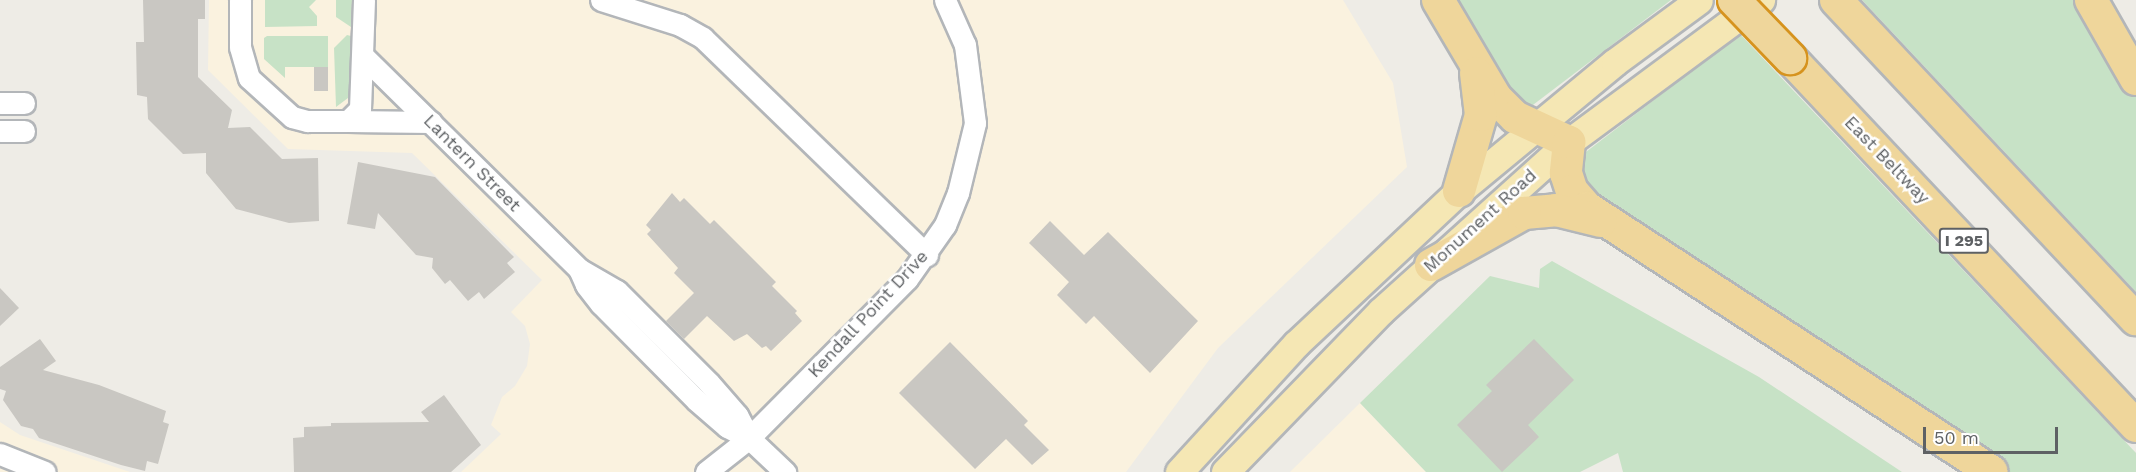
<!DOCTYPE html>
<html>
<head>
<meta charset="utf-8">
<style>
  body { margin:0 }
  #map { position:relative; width:2136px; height:472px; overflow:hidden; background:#eeece6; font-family:"Work Sans",sans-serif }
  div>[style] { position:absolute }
  .commercial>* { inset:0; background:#faf2df }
  .green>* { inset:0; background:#c7e2c6 }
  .building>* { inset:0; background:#c9c7c2; transform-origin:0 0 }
  .roads { filter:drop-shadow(2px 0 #b3b6b9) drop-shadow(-2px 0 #b3b6b9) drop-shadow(0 2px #b3b6b9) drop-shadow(0 -2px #b3b6b9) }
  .minor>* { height:21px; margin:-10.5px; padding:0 10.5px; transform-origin:10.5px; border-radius:10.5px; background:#fff }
  .major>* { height:27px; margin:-13.5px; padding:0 13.5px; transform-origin:13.5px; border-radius:13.5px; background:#f5e7b4 }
  .highway>* { height:32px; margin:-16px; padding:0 16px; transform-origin:16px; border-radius:16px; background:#efd69b }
  .bridges { filter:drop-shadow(2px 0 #d6931e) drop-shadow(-2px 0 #d6931e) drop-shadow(0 2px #d6931e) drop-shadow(0 -2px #d6931e) }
  .highway-bridge>* { height:32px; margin:-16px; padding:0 16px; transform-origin:16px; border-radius:16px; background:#efd69b }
  span { translate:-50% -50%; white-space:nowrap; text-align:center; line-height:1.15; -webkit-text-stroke:5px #fff; paint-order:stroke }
  .shield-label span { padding:2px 4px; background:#fff; border:2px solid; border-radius:4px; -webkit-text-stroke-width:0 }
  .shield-label { font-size:16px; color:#5e6164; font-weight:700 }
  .street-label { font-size:18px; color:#5e6164 }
  .scale { position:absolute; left:1923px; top:427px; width:135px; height:27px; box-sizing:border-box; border:3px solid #5e6164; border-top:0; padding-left:8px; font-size:18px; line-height:21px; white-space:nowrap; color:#5e6164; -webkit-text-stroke:4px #fff; paint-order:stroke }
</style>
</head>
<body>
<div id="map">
  <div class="commercial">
    <div style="clip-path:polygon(209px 0,1343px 0,1393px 83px,1407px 167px,1218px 348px,1126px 472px,461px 472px,501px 434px,491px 425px,502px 397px,515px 386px,527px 366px,530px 344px,525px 326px,511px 312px,542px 280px,412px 153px,288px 149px,208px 70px)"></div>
    <div style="clip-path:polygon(1360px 403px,1426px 472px,1290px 472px)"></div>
    <div style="clip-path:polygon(0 422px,20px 435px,130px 472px,0 472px)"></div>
  </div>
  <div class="green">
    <div style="clip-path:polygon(265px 0,316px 0,309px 7px,317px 16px,317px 26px,265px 27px)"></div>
    <div style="clip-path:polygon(336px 0,352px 0,351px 27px,336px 17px)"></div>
    <div style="clip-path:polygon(1446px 0,1671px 0,1525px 111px)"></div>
    <div style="clip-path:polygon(1862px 0,2083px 0,2136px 94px,2136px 292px)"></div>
    <div style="clip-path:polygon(1740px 34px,2136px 453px,2136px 472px,2005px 472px,1591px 200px,1576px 161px,1582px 155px)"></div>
    <div style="clip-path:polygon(347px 35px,351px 36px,351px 90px,348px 98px,336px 107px,334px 48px)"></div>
    <div style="clip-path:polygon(267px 36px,328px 36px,328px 67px,285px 67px,285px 78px,264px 59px,264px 38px)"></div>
    <div style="clip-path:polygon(1552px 261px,1759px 377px,1902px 472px,1623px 472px,1618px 453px,1580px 472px,1426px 472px,1360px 403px,1490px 276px,1539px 288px,1540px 269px)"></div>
  </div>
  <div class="building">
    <div style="clip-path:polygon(143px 0,205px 0,205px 19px,198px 19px,198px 77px,232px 110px,228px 128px,250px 127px,282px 159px,318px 158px,319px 221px,289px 223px,236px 209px,206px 173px,206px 153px,183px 154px,148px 119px,147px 97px,137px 95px,136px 42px,144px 42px)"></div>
    <div style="left:314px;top:67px;width:14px;height:24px"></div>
    <div style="clip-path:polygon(358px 162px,435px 177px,514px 257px,507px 263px,515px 272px,484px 299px,479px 292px,468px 301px,450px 280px,445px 284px,432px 268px,433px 258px,416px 255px,378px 213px,375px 229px,347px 224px)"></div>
    <div style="clip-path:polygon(672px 193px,680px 202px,684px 198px,710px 224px,714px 220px,776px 282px,772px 286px,797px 311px,795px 313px,802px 321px,771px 351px,766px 346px,762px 348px,747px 334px,734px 341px,707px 316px,684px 339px,666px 321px,694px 293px,674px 273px,678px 268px,647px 234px,651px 230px,646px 225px)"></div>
    <div style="clip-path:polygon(1050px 221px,1084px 255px,1108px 232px,1198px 321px,1150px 373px,1094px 316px,1086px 324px,1057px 295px,1069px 282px,1029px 243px)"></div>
    <div style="clip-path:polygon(0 288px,19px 308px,0 326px)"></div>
    <div style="clip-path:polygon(40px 339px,56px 361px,43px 370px,99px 385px,166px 411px,163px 422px,169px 424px,158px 464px,147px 461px,145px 471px,121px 465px,39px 438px,33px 429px,21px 426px,3px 400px,6px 391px,0 389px,0 367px)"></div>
    <div style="clip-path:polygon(1534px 339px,1574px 380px,1528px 425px,1539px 437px,1502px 472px,1457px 425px,1492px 391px,1486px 385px)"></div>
    <div style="clip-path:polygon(950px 342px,1028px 421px,1024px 425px,1049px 450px,1032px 465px,1006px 439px,975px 469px,899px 393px)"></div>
    <div style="clip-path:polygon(444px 395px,481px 445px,451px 472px,294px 472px,293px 438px,304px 437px,304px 427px,331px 426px,331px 423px,429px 422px,421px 412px)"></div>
  </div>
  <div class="roads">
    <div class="minor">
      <div style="left:240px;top:0;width:47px;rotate:90deg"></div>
      <div style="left:240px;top:47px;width:32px;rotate:74deg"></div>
      <div style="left:249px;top:78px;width:58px;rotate:42.2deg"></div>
      <div style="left:292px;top:117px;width:16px;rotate:15deg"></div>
      <div style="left:307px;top:121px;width:41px"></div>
      <div style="left:348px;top:121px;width:17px;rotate:-45deg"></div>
      <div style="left:360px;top:109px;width:109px;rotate:-87.9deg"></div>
      <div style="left:601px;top:0;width:83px;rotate:17.6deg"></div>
      <div style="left:680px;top:25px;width:26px;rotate:29deg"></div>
      <div style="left:703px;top:38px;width:312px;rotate:44.1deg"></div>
      <div style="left:364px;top:57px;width:302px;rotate:44.6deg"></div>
      <div style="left:579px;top:269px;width:44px;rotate:30.1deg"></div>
      <div style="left:617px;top:291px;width:130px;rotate:45deg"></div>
      <div style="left:709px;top:383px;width:43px;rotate:48.8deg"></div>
      <div style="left:737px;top:415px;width:26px;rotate:62deg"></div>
      <div style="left:0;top:103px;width:24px"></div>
      <div style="left:348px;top:121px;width:83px;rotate:0.7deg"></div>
      <div style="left:0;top:131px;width:24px"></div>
      <div style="left:579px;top:269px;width:17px;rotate:66deg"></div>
      <div style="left:586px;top:285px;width:24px;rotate:52deg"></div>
      <div style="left:601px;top:304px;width:135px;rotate:45.3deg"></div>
      <div style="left:696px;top:400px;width:41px;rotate:41.1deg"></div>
      <div style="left:727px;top:427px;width:25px;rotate:27deg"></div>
      <div style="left:749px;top:438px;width:50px;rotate:43.4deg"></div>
      <div style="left:0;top:454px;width:48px;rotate:21.8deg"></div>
      <div style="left:706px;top:472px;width:55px;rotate:-38.3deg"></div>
      <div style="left:749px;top:438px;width:224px;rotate:-45.2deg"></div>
      <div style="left:907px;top:279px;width:66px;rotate:-54.9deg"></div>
      <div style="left:945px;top:225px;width:35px;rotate:-68deg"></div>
      <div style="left:958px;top:193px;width:72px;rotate:-76.3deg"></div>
      <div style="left:975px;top:123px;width:79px;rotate:-97.3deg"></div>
      <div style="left:965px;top:45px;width:49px;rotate:-114deg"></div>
    </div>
    <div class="major">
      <div style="left:1179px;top:472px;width:173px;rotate:-47.6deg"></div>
      <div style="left:1296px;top:344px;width:224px;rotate:-43.2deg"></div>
      <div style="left:1459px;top:191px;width:202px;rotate:-39.6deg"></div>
      <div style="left:1615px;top:62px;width:104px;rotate:-36.4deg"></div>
      <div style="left:1225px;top:472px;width:224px;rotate:-45.9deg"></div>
      <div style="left:1381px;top:311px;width:253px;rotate:-42deg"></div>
      <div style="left:1569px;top:142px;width:239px;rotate:-36.5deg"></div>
    </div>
    <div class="highway">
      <div style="left:1438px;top:0;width:114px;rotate:59.4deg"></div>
      <div style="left:1496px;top:98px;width:27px;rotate:45deg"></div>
      <div style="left:1515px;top:117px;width:60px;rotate:24.8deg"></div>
      <div style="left:1569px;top:142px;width:31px;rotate:96deg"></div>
      <div style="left:1566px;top:173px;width:19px;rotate:72deg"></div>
      <div style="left:1572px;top:191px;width:23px;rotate:49deg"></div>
      <div style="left:1587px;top:208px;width:483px;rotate:33.1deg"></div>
      <div style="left:1836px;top:0;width:438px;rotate:46.8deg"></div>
      <div style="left:2091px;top:0;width:91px;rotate:60.3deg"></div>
      <div style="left:1790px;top:58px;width:505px;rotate:46.76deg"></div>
      <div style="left:1459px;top:191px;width:79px;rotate:-73.9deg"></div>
      <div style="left:1481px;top:115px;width:42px;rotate:-96.8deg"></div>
      <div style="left:1431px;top:265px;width:107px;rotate:-29.2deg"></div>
      <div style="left:1524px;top:213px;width:32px;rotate:-5deg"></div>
      <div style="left:1556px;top:210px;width:46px;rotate:13.7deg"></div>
    </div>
  </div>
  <div class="bridges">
    <div class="highway-bridge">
      <div style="left:1734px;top:0;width:81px;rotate:46deg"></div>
    </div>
  </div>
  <div class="shield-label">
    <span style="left:1964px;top:241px">I 295</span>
  </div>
  <div class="street-label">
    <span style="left:1887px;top:160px;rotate:46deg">East Beltway</span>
    <span style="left:472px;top:163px;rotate:45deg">Lantern Street</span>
    <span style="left:1480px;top:221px;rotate:-42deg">Monument Road</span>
    <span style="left:868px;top:314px;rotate:-47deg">Kendall Point Drive</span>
  </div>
  <div class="scale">50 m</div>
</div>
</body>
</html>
